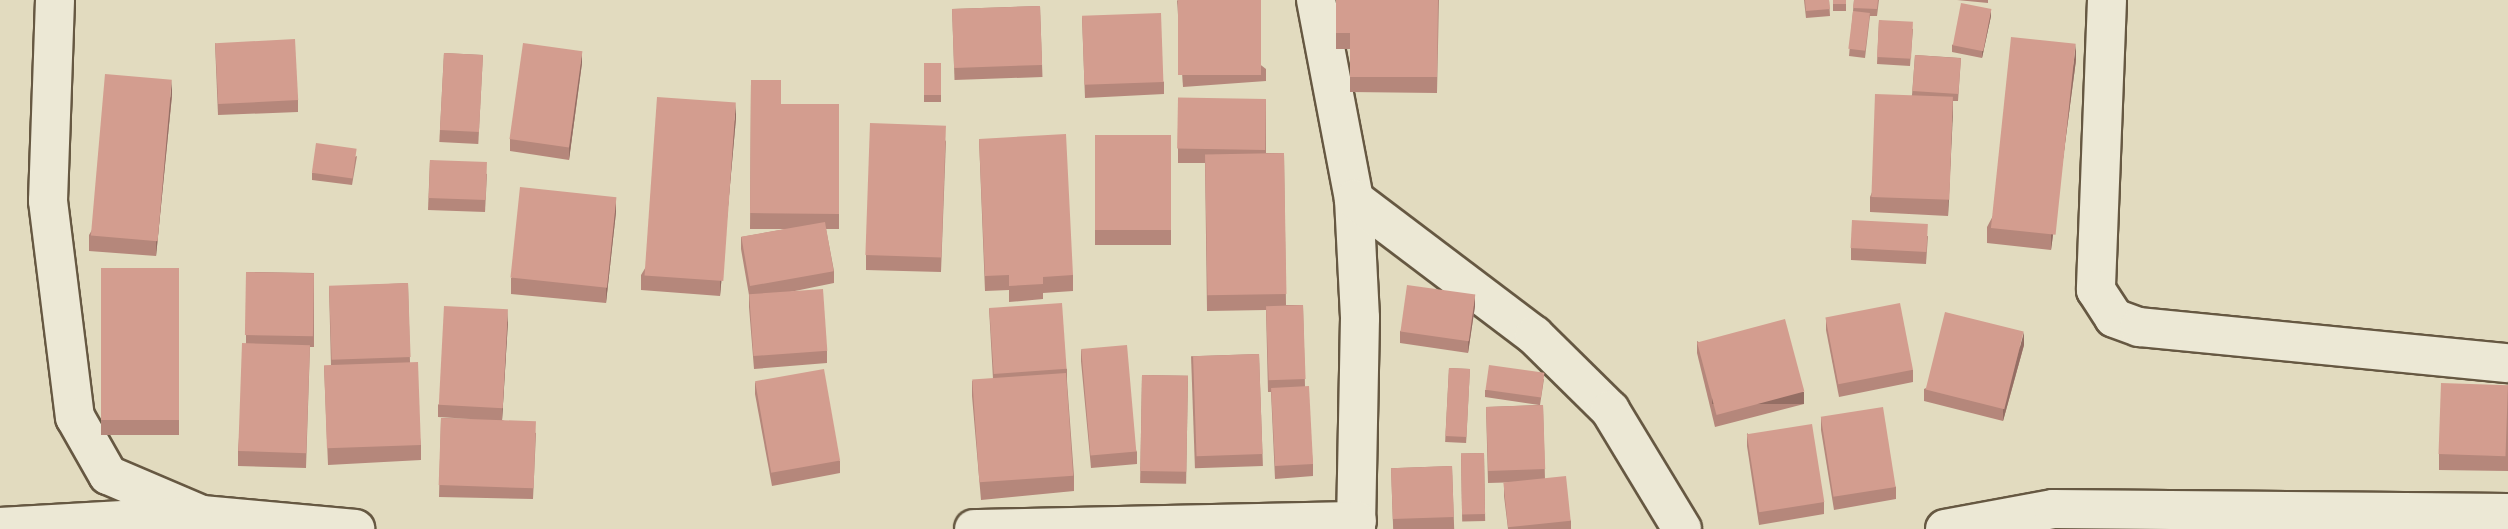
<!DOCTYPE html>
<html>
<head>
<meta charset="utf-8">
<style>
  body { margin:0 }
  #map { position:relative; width:2508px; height:529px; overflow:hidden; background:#e2dbbf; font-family:"IM FELL English",serif }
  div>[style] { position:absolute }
  .roads { filter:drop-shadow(2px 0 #665842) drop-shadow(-2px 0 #665842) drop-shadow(0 2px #665842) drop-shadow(0 -2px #665842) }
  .minor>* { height:38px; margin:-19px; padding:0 19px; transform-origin:19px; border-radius:19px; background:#ece8d5 }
  .wall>* { inset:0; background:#b5877b; transform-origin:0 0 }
  .shaded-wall>* { inset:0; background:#946e64; transform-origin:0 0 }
  .building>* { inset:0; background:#d39d8f; transform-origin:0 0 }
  span { translate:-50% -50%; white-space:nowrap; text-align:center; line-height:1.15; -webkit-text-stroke:7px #ece8d5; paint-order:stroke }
</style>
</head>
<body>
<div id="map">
  <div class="roads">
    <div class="minor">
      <div style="left:55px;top:0;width:201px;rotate:92deg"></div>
      <div style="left:48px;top:201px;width:218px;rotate:82.9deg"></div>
      <div style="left:75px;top:417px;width:67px;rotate:60.4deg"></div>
      <div style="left:108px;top:475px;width:102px;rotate:23.1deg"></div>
      <div style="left:202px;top:515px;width:154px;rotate:5.2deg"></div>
      <div style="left:1316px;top:0;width:203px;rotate:79.2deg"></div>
      <div style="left:1354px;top:199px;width:119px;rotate:87.1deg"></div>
      <div style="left:1360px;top:318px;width:211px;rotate:91.1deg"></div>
      <div style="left:2107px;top:0;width:290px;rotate:92.2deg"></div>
      <div style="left:2096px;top:290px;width:33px;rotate:57deg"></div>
      <div style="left:2114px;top:318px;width:27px;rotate:20deg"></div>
      <div style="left:2139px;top:327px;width:371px;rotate:5.6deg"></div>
      <div style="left:1354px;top:199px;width:226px;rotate:37.1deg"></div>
      <div style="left:1534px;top:335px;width:107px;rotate:44.6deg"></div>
      <div style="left:1610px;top:410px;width:139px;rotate:58.8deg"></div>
      <div style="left:0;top:527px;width:193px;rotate:-3.3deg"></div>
      <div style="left:974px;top:529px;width:383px;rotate:-1.2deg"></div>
      <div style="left:1945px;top:529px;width:110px;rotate:-10.5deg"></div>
      <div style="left:2053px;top:509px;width:455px;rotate:0.5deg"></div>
    </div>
  </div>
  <div class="wall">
    <div style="clip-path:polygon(1177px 0,1266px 69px,1266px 81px,1183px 87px)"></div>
    <div style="clip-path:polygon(1336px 0,1439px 0,1437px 93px,1350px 92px,1350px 49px,1336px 49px)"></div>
    <div style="clip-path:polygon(1804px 0,1829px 0,1830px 16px,1806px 18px)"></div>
    <div style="left:1833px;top:0;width:13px;height:11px"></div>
    <div style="clip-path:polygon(1854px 0,1879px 0,1877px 16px,1870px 16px,1865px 58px,1849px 56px)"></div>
    <div style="clip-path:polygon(1957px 0,1988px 0,1988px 3px)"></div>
    <div style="left:1040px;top:6px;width:71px;height:88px;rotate:88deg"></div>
    <div style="clip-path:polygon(1991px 16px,1982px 58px,1952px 52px,1952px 45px)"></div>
    <div style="clip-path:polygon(1082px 17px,1164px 82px,1164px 94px,1085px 98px)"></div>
    <div style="clip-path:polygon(1879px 20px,1913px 29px,1910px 66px,1877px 64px)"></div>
    <div style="clip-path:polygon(215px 43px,298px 100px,298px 112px,218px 115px)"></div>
    <div style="left:444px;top:53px;width:39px;height:89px;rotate:3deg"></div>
    <div style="clip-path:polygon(1915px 55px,1961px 58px,1958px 101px,1953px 101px,1948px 216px,1870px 212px,1870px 197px,1912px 95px)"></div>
    <div style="clip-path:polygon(2076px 60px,2051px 250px,1987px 243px,1987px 227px)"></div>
    <div style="clip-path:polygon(582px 63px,569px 160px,510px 151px,510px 139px)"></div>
    <div style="left:924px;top:63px;width:17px;height:39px"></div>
    <div style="clip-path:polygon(751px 80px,781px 104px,839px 104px,839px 229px,826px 229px,834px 271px,834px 283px,790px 292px,827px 351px,827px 363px,754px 369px,749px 307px,749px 295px,741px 249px,741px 237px,786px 229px,750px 229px)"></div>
    <div style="clip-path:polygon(172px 95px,156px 256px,89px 251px,89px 235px)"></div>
    <div style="clip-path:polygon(1266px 99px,1266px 153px,1284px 153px,1286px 305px,1303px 305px,1305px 386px,1313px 464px,1313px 476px,1275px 479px,1271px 392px,1268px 392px,1266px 310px,1207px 311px,1205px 163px,1178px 163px,1178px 101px)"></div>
    <div style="clip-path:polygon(736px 118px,720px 296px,641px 290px,641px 275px)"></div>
    <div style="left:1095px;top:135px;width:76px;height:110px"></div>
    <div style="clip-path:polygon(979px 139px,1073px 275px,1073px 291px,1043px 293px,1043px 299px,1009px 302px,1009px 290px,985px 291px)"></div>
    <div style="clip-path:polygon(946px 140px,941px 272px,866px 270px,866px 255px)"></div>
    <div style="clip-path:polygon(357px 156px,352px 185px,312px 180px,312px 173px)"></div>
    <div style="clip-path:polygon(430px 160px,487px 174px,485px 212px,428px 210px)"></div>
    <div style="clip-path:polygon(616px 212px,606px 303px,511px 294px,511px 278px)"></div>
    <div style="clip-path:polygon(1928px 236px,1926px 264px,1851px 260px,1851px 248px)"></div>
    <div style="left:101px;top:268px;width:78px;height:167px"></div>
    <div style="clip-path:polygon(246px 272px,314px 273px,314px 347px,310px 347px,306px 468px,238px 466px,238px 451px,246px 343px)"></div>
    <div style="clip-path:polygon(408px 283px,410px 362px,421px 445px,421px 460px,328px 465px,324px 366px,331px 366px,329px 287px)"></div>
    <div style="clip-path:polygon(1475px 306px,1468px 353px,1400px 343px,1400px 331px)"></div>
    <div style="clip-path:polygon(989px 308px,1067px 369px,1067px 381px,1074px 476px,1074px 491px,981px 500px,972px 396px,972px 381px,993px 379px)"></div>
    <div style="clip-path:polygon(1826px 318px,1913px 370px,1913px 382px,1839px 397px,1826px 330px)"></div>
    <div style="clip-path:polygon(508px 321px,502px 420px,536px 433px,533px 499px,439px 497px,441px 418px,471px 419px,438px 417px,438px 405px)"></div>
    <div style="clip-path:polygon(1697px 341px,1804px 404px,1715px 427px,1697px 353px)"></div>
    <div style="clip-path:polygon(2024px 345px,2003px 421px,1924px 401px,1924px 389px)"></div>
    <div style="clip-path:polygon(1081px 349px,1137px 452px,1137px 464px,1091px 468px,1081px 361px)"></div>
    <div style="left:1259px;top:354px;width:112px;height:68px;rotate:88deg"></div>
    <div style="left:1449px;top:368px;width:21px;height:74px;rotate:3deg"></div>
    <div style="left:1142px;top:375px;width:46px;height:108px;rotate:1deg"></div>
    <div style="clip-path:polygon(1544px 379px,1540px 405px,1543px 405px,1545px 479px,1571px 521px,1571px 529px,1508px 529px,1504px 496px,1504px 484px,1523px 482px,1488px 483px,1486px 407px,1539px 405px,1485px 397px,1485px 390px)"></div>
    <div style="clip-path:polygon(755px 382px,840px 461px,840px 473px,772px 486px,755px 394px)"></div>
    <div style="clip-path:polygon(2508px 385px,2508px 471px,2439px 470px,2439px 454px)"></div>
    <div style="clip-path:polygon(1821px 417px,1896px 487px,1896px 499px,1834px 510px,1821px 430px)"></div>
    <div style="clip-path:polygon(1747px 433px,1824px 502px,1824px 514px,1759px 525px,1747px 446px)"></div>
    <div style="left:1484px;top:453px;width:68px;height:23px;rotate:89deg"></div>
    <div style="left:1452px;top:466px;width:63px;height:61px;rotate:88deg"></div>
  </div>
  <div class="shaded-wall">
    <div style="clip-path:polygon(1991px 9px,1991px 16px,1982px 58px,1982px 51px)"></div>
    <div style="clip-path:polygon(2076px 44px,2076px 60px,2051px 250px,2051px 235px)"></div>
    <div style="clip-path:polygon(582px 51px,582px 63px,569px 160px,569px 148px)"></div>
    <div style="clip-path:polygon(172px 80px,172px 95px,156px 256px,156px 241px)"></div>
    <div style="clip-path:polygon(1953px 97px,1953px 113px,1948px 216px,1948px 201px)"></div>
    <div style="clip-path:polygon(736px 103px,736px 118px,720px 296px,720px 281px)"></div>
    <div style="clip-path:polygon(616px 197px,616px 212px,606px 303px,606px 288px)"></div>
    <div style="clip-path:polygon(1475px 294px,1475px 306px,1468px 353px,1468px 341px)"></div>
    <div style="clip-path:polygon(508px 309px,508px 321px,502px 421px,502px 408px)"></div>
    <div style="clip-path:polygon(2024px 332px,2024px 345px,2003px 421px,2003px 409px)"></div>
    <div style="left:1804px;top:392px;width:12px;height:92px;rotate:90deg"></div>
  </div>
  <div class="building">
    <div style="left:1178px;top:0;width:83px;height:75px"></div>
    <div style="clip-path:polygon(1336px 0,1438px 0,1437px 77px,1350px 77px,1350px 33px,1336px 33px)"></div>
    <div style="clip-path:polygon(1805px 0,1829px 0,1830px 9px,1806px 11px)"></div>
    <div style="left:1833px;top:0;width:13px;height:4px"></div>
    <div style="clip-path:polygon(1854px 0,1878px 0,1877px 9px,1853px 8px)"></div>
    <div style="left:1961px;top:3px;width:31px;height:43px;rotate:11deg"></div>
    <div style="left:1040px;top:6px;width:59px;height:88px;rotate:88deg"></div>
    <div style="left:1853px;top:11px;width:17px;height:38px;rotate:7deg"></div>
    <div style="left:1161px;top:13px;width:69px;height:79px;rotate:88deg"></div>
    <div style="left:1879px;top:20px;width:34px;height:37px;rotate:3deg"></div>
    <div style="left:2011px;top:37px;width:65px;height:192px;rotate:6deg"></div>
    <div style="left:295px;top:39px;width:61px;height:80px;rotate:87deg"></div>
    <div style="left:523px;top:43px;width:60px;height:97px;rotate:8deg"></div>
    <div style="left:444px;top:53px;width:39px;height:77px;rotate:3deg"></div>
    <div style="left:1915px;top:55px;width:46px;height:36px;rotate:4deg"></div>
    <div style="left:924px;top:63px;width:17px;height:32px"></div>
    <div style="left:105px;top:74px;width:67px;height:162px;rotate:5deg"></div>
    <div style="clip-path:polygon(751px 80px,781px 80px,781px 104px,839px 104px,839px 214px,750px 213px)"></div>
    <div style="left:1875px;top:94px;width:78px;height:103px;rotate:2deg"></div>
    <div style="left:657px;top:97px;width:79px;height:179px;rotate:4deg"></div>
    <div style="left:1266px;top:99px;width:51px;height:88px;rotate:91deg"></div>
    <div style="left:870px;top:123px;width:76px;height:132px;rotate:2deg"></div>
    <div style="clip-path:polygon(1066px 134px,1073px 275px,1043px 277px,1043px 284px,1009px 286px,1009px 275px,985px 276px,979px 139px)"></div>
    <div style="left:1095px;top:135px;width:76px;height:95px"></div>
    <div style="left:316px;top:143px;width:41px;height:30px;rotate:8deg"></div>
    <div style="left:1284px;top:153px;width:141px;height:79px;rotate:89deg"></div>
    <div style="left:430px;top:160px;width:57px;height:38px;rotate:2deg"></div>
    <div style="left:520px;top:187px;width:97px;height:91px;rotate:6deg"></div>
    <div style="left:1852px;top:220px;width:76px;height:28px;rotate:3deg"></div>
    <div style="left:825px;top:222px;width:50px;height:85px;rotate:80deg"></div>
    <div style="left:101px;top:268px;width:78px;height:152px"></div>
    <div style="left:246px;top:272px;width:68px;height:63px;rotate:1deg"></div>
    <div style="left:408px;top:283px;width:74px;height:79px;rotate:88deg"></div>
    <div style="left:1407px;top:285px;width:69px;height:47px;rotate:8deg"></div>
    <div style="left:823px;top:289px;width:62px;height:74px;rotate:86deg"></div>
    <div style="left:1062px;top:303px;width:66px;height:73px;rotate:86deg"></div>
    <div style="left:1900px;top:303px;width:68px;height:76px;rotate:79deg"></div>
    <div style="left:1303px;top:305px;width:74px;height:37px;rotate:88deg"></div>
    <div style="left:444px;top:306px;width:64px;height:99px;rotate:3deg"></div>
    <div style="left:1945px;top:312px;width:81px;height:80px;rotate:14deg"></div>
    <div style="left:1785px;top:319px;width:75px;height:91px;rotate:75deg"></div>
    <div style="left:242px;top:343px;width:68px;height:108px;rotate:2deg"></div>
    <div style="left:1127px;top:345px;width:107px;height:46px;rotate:85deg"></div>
    <div style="left:1259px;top:354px;width:100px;height:66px;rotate:88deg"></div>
    <div style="left:418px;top:362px;width:83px;height:94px;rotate:88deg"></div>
    <div style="left:1489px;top:365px;width:56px;height:25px;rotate:8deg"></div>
    <div style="left:1449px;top:368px;width:21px;height:68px;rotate:3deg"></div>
    <div style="left:824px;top:369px;width:93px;height:70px;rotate:80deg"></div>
    <div style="left:1066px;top:373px;width:103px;height:94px;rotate:86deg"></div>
    <div style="left:1142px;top:375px;width:46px;height:96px;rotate:1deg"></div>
    <div style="left:2441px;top:383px;width:67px;height:71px;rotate:2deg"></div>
    <div style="left:1309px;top:386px;width:78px;height:38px;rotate:87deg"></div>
    <div style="left:1543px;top:405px;width:64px;height:57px;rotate:88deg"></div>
    <div style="left:1883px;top:407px;width:81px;height:63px;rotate:81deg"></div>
    <div style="left:441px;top:418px;width:95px;height:67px;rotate:2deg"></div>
    <div style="left:1812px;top:424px;width:79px;height:66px;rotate:81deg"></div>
    <div style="left:1484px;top:453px;width:61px;height:23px;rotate:89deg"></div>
    <div style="left:1452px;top:466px;width:51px;height:61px;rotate:88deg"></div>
    <div style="left:1566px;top:476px;width:45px;height:63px;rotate:84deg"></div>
  </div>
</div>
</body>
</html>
